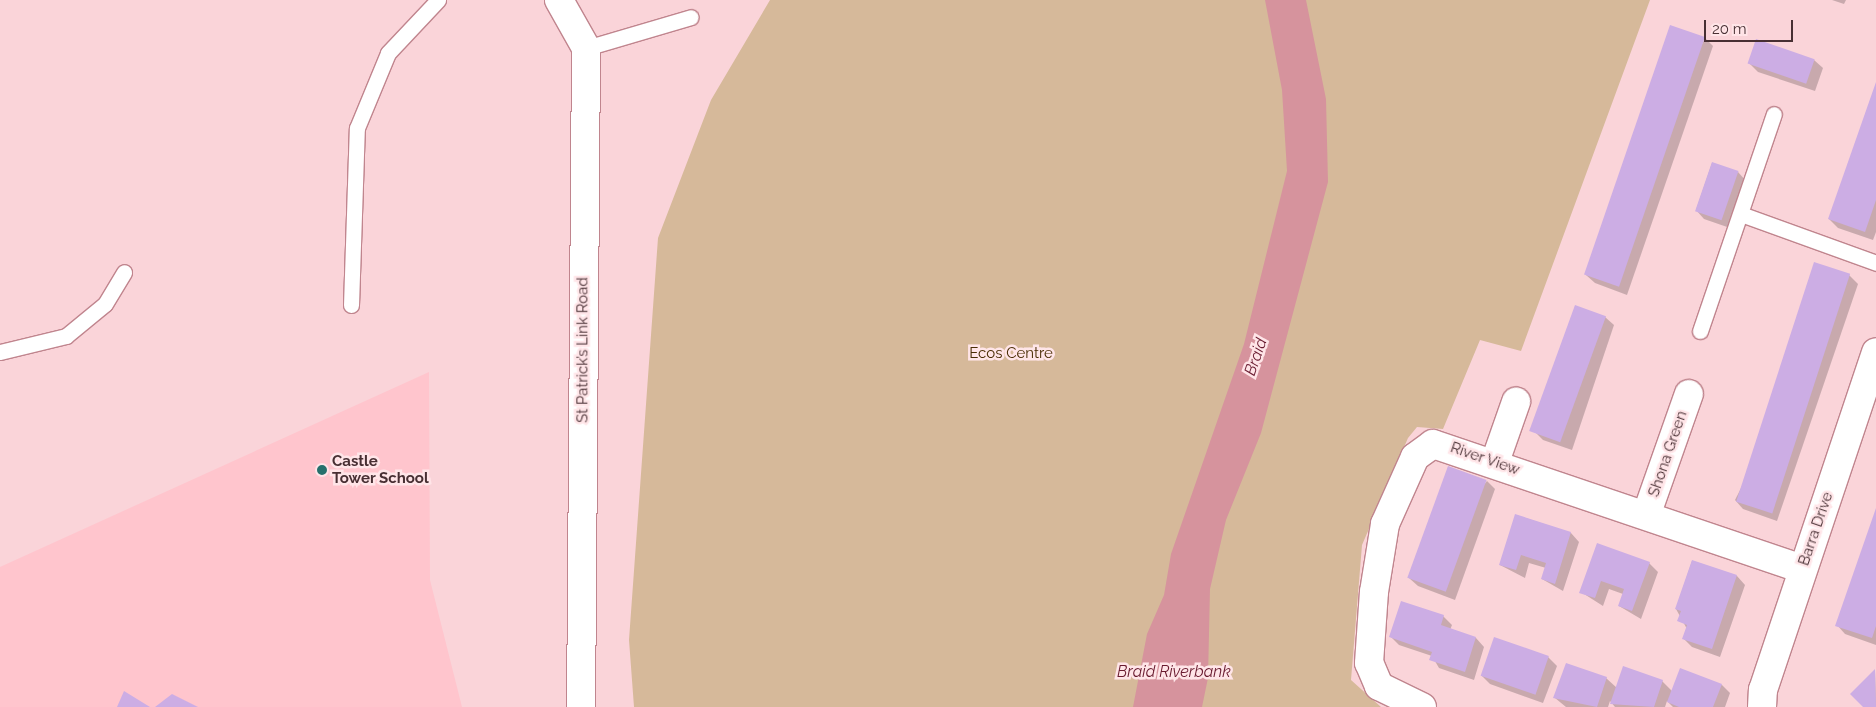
<!DOCTYPE html>
<html>
<head>
<meta charset="utf-8">
<style>
  body { margin:0 }
  #map { position:relative; width:1876px; height:707px; overflow:hidden; background:#fad4d9; font-family:Raleway,sans-serif }
  div>[style] { position:absolute }
  .built>* { inset:0; background:#ffc5cd }
  .green>* { inset:0; background:#d6b99a }
  .water>* { inset:0; background:#d6939d }
  .shadow>* { inset:0; background:#0003 }
  .building>* { inset:0; background:#ccade4; transform-origin:0 0 }
  .roads { filter:drop-shadow(1px 0 #c0858e) drop-shadow(-1px 0 #c0858e) drop-shadow(0 1px #c0858e) drop-shadow(0 -1px #c0858e) }
  .service>* { height:15px; margin:-7.5px; padding:0 7.5px; transform-origin:7.5px; border-radius:7.5px; background:#fff }
  .minor>* { height:28px; margin:-14px; padding:0 14px; transform-origin:14px; border-radius:14px; background:#fff }
  .tertiary>* { height:28px; margin:-14px; padding:0 14px; transform-origin:14px; border-radius:14px; background:#fff }
  .dots>* { width:14px; height:14px; translate:-50% -50%; box-sizing:border-box; border:2px solid #ffe5e8; border-radius:50% }
  span { translate:-50% -50%; white-space:nowrap; text-align:center; line-height:1.15; -webkit-text-stroke:5px #ffe5e8; paint-order:stroke }
  .street-label { font-size:15px; color:#482f33 }
  .park-label { font-size:15px; color:#492c03 }
  .poi-label { font-size:15px; color:#482f33; font-weight:700 }
  .left { translate:0 -50%; text-align:left }
  .water-label { font-size:16px; color:#691a2f; font-style:italic }
  .scale { position:absolute; left:1704px; top:20px; width:89px; height:22px; box-sizing:border-box; border:2px solid #482f33; border-top:0; padding-left:6px; font-size:15px; line-height:18px; white-space:nowrap; color:#482f33; -webkit-text-stroke:4px #ffe5e8; paint-order:stroke }
</style>
</head>
<body>
<div id="map">
  <div class="built">
    <div style="clip-path:polygon(429px 372px,430px 580px,462px 707px,0 707px,0 567px)"></div>
  </div>
  <div class="green">
    <div style="clip-path:polygon(770px 0,1650px 0,1521px 351px,1480px 340px,1443px 429px,1417px 427px,1408px 438px,1362px 545px,1351px 680px,1381px 707px,634px 707px,629px 640px,658px 238px,711px 100px)"></div>
  </div>
  <div class="water">
    <div style="clip-path:polygon(1265px 0,1306px 0,1326px 99px,1328px 182px,1261px 433px,1226px 520px,1210px 589px,1208px 678px,1202px 707px,1133px 707px,1147px 634px,1164px 595px,1171px 554px,1244px 344px,1287px 171px,1282px 90px)"></div>
  </div>
  <div class="shadow">
    <div style="clip-path:polygon(1832px 0,1846px 0,1844px 4px)"></div>
    <div style="clip-path:polygon(1705px 38px,1713px 46px,1627px 295px,1595px 283px,1586px 275px)"></div>
    <div style="clip-path:polygon(1814px 60px,1823px 68px,1815px 91px,1758px 72px,1749px 63px)"></div>
    <div style="clip-path:polygon(1876px 84px,1876px 232px,1873px 240px,1838px 228px,1829px 219px)"></div>
    <div style="clip-path:polygon(1712px 163px,1738px 172px,1746px 181px,1730px 228px,1704px 219px,1696px 210px)"></div>
    <div style="clip-path:polygon(1849px 275px,1858px 284px,1777px 521px,1743px 509px,1735px 500px)"></div>
    <div style="clip-path:polygon(1605px 317px,1614px 325px,1572px 450px,1543px 440px,1534px 431px)"></div>
    <div style="clip-path:polygon(1487px 481px,1495px 489px,1455px 600px,1418px 586px,1409px 578px)"></div>
    <div style="clip-path:polygon(1876px 511px,1876px 645px,1845px 634px,1837px 625px)"></div>
    <div style="clip-path:polygon(1516px 515px,1571px 533px,1579px 542px,1563px 591px,1542px 579px,1546px 568px,1529px 563px,1525px 578px,1500px 565px)"></div>
    <div style="clip-path:polygon(1597px 545px,1649px 563px,1658px 572px,1641px 619px,1619px 606px,1623px 594px,1609px 589px,1603px 606px,1581px 592px)"></div>
    <div style="clip-path:polygon(1692px 561px,1737px 576px,1745px 585px,1720px 657px,1692px 647px,1683px 638px,1687px 629px,1676px 609px)"></div>
    <div style="clip-path:polygon(1443px 616px,1452px 625px,1450px 630px,1476px 638px,1484px 647px,1474px 680px,1439px 668px,1432px 656px,1399px 645px,1391px 637px)"></div>
    <div style="clip-path:polygon(1548px 657px,1557px 666px,1543px 703px,1490px 684px,1482px 676px)"></div>
    <div style="clip-path:polygon(1875px 671px,1876px 707px,1863px 707px)"></div>
    <div style="clip-path:polygon(1606px 678px,1617px 688px,1662px 681px,1672px 691px,1722px 685px,1730px 693px,1725px 707px,1673px 707px,1667px 701px,1665px 707px,1615px 707px,1610px 701px,1608px 707px,1566px 707px,1555px 698px)"></div>
  </div>
  <div class="building">
    <div style="left:1670px;top:25px;width:37px;height:264px;rotate:19deg"></div>
    <div style="left:1756px;top:39px;width:62px;height:26px;rotate:19deg"></div>
    <div style="clip-path:polygon(1876px 82px,1876px 200px,1865px 232px,1828px 219px)"></div>
    <div style="left:1712px;top:162px;width:28px;height:52px;rotate:19deg"></div>
    <div style="left:1814px;top:262px;width:38px;height:252px;rotate:18deg"></div>
    <div style="left:1575px;top:305px;width:33px;height:134px;rotate:20deg"></div>
    <div style="left:1448px;top:466px;width:41px;height:119px;rotate:20deg"></div>
    <div style="clip-path:polygon(1876px 508px,1876px 626px,1872px 638px,1835px 626px)"></div>
    <div style="clip-path:polygon(1515px 514px,1571px 532px,1555px 584px,1541px 579px,1546px 563px,1521px 555px,1516px 570px,1499px 565px)"></div>
    <div style="clip-path:polygon(1597px 543px,1650px 562px,1632px 611px,1618px 606px,1624px 589px,1601px 581px,1595px 598px,1579px 593px)"></div>
    <div style="clip-path:polygon(1692px 560px,1737px 575px,1712px 649px,1682px 639px,1687px 625px,1677px 621px,1681px 611px,1675px 609px)"></div>
    <div style="clip-path:polygon(1401px 601px,1444px 615px,1441px 625px,1476px 637px,1465px 672px,1429px 660px,1432px 652px,1389px 637px)"></div>
    <div style="left:1494px;top:637px;width:58px;height:41px;rotate:19deg"></div>
    <div style="clip-path:polygon(1566px 663px,1607px 677px,1597px 707px,1553px 698px)"></div>
    <div style="clip-path:polygon(1623px 666px,1663px 680px,1654px 707px,1610px 704px)"></div>
    <div style="clip-path:polygon(1680px 668px,1722px 684px,1713px 707px,1679px 707px,1667px 702px)"></div>
    <div style="clip-path:polygon(1875px 669px,1876px 707px,1863px 707px,1850px 694px)"></div>
    <div style="clip-path:polygon(124px 691px,150px 707px,117px 707px)"></div>
    <div style="clip-path:polygon(172px 694px,198px 707px,155px 707px)"></div>
  </div>
  <div class="roads">
    <div class="service">
      <div style="left:586px;top:48px;width:109px;rotate:-16.4deg"></div>
      <div style="left:1741px;top:214px;width:144px;rotate:19.9deg"></div>
      <div style="left:351px;top:305px;width:177px;rotate:-88.1deg"></div>
      <div style="left:357px;top:128px;width:81px;rotate:-67.5deg"></div>
      <div style="left:388px;top:53px;width:73px;rotate:-46.7deg"></div>
      <div style="left:1700px;top:331px;width:229px;rotate:-71.2deg"></div>
      <div style="left:0;top:352px;width:68px;rotate:-13.6deg"></div>
      <div style="left:66px;top:336px;width:50px;rotate:-39.4deg"></div>
      <div style="left:105px;top:304px;width:37px;rotate:-59deg"></div>
    </div>
    <div class="minor">
      <div style="left:1495px;top:462px;width:64px;rotate:-70.7deg"></div>
      <div style="left:1647px;top:513px;width:126px;rotate:-70.6deg"></div>
      <div style="left:1422px;top:707px;width:48px;rotate:-154deg"></div>
      <div style="left:1379px;top:686px;width:25px;rotate:-113deg"></div>
      <div style="left:1369px;top:663px;width:71px;rotate:-86deg"></div>
      <div style="left:1374px;top:592px;width:69px;rotate:-80.8deg"></div>
      <div style="left:1385px;top:524px;width:73px;rotate:-65.9deg"></div>
      <div style="left:1415px;top:457px;width:22px;rotate:-36deg"></div>
      <div style="left:1433px;top:444px;width:390px;rotate:18.7deg"></div>
      <div style="left:1762px;top:707px;width:17px;rotate:-87deg"></div>
      <div style="left:1763px;top:690px;width:356px;rotate:-71.5deg"></div>
    </div>
    <div class="tertiary">
      <div style="left:559px;top:0;width:55px;rotate:60.6deg"></div>
      <div style="left:586px;top:48px;width:659px;rotate:90.43deg"></div>
    </div>
  </div>
  <div class="dots">
    <div style="left:322px;top:470px;background:#26706c"></div>
  </div>
  <div class="street-label">
    <span style="left:583px;top:350px;rotate:-90deg">St Patrick’s Link Road</span>
    <span style="left:1668px;top:454px;rotate:-71deg">Shona Green</span>
    <span style="left:1485px;top:459px;rotate:19deg">River View</span>
    <span style="left:1816px;top:529px;rotate:-71deg">Barra Drive</span>
  </div>
  <div class="park-label">
    <span style="left:1011px;top:354px">Ecos Centre</span>
  </div>
  <div class="poi-label">
    <span class="left" style="left:332px;top:470px">Castle<br>Tower School</span>
  </div>
  <div class="water-label">
    <span style="left:1256px;top:357px;rotate:-71deg">Braid</span>
    <span style="left:1174px;top:672px">Braid Riverbank</span>
  </div>
  <div class="scale">20 m</div>
</div>
</body>
</html>
